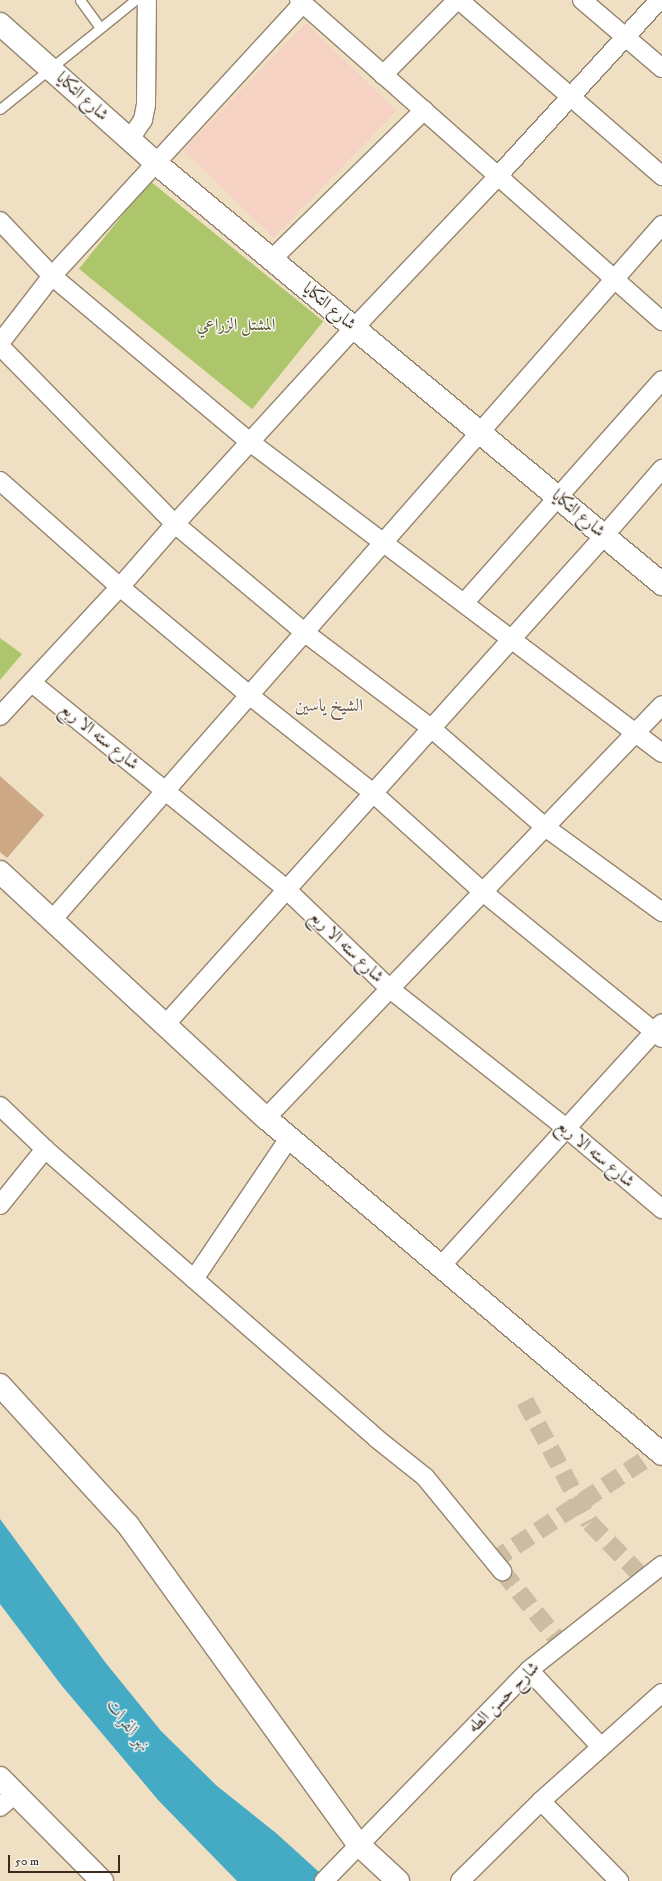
<!DOCTYPE html>
<html>
<head>
<meta charset="utf-8">
<style>
  body { margin:0 }
  #map { position:relative; width:662px; height:1881px; overflow:hidden; background:#f0e0c3; font-family:"IM FELL DW Pica",Amiri,serif }
  div>[style] { position:absolute }
  .built>* { inset:0; background:#f5d2c3; transform-origin:0 0 }
  .green>* { inset:0; background:#adc66b; transform-origin:0 0 }
  .water>* { inset:0; background:#45aac4 }
  .building>* { inset:0; background:#cca884 }
  .minor-tunnel>* { height:18px; margin-top:-9px; transform-origin:0; background:repeating-linear-gradient(90deg,#ccbca2 0 18px,transparent 0 27px) }
  .roads { filter:drop-shadow(1px 0 #968570) drop-shadow(-1px 0 #968570) drop-shadow(0 1px #968570) drop-shadow(0 -1px #968570) }
  .service>* { height:9px; margin:-4.5px; padding:0 4.5px; transform-origin:4.5px; border-radius:4.5px; background:#fff }
  .minor>* { height:18px; margin:-9px; padding:0 9px; transform-origin:9px; border-radius:9px; background:#fff }
  .tertiary>* { height:22px; margin:-11px; padding:0 11px; transform-origin:11px; border-radius:11px; background:#fff }
  .secondary>* { height:22px; margin:-11px; padding:0 11px; transform-origin:11px; border-radius:11px; background:#fff }
  span { translate:-50% -50%; white-space:nowrap; text-align:center; line-height:1.15; -webkit-text-stroke:3px #f6f6f2; paint-order:stroke }
  .street-label { font-size:17px; color:#3b2a1e }
  .park-label { font-size:17px; color:#5d5935 }
  .neighbourhood-label { font-size:18px; color:#6e5642 }
  .water-label { font-size:18px; color:#3f5d60; font-style:italic }
  .scale { position:absolute; left:8px; top:1855px; width:112px; height:18px; box-sizing:border-box; border:2px solid #3b2a1e; border-top:0; padding-left:5px; font-size:12px; line-height:14px; white-space:nowrap; color:#3b2a1e; -webkit-text-stroke:3px #f6f6f2; paint-order:stroke }
</style>
</head>
<body>
<div id="map">
  <div class="built">
    <div style="left:306px;top:23px;width:126px;height:177px;rotate:44deg"></div>
  </div>
  <div class="green">
    <div style="left:150px;top:181px;width:223px;height:113px;rotate:39deg"></div>
    <div style="clip-path:polygon(0 638px,22px 654px,0 680px)"></div>
  </div>
  <div class="water">
    <div style="clip-path:polygon(0 1519px,105px 1662px,161px 1731px,217px 1786px,276px 1833px,329px 1881px,237px 1881px,159px 1801px,62px 1686px,0 1604px)"></div>
  </div>
  <div class="building">
    <div style="clip-path:polygon(0 776px,44px 815px,7px 858px,0 852px)"></div>
  </div>
  <div class="minor-tunnel">
    <div style="left:525px;top:1401px;width:138px;rotate:62deg"></div>
    <div style="left:590px;top:1523px;width:78px;rotate:46deg"></div>
    <div style="left:493px;top:1561px;width:198px;rotate:-33.7deg"></div>
    <div style="left:502px;top:1571px;width:95px;rotate:51deg"></div>
  </div>
  <div class="roads">
    <div class="service">
      <div style="left:80px;top:0;width:34px;rotate:54deg"></div>
      <div style="left:0;top:109px;width:174px;rotate:-38.9deg"></div>
    </div>
    <div class="minor">
      <div style="left:299px;top:0;width:485px;rotate:41.5deg"></div>
      <div style="left:459px;top:0;width:269px;rotate:40.9deg"></div>
      <div style="left:582px;top:0;width:105px;rotate:40.4deg"></div>
      <div style="left:383px;top:75px;width:105px;rotate:-45.4deg"></div>
      <div style="left:130px;top:139px;width:23px;rotate:-56deg"></div>
      <div style="left:143px;top:120px;width:15px;rotate:-79deg"></div>
      <div style="left:146px;top:105px;width:105px;rotate:-89.5deg"></div>
      <div style="left:0;top:221px;width:76px;rotate:46.6deg"></div>
      <div style="left:52px;top:276px;width:258px;rotate:40deg"></div>
      <div style="left:250px;top:442px;width:516px;rotate:37.05deg"></div>
      <div style="left:272px;top:259px;width:213px;rotate:-44.4deg"></div>
      <div style="left:0;top:343px;width:85px;rotate:-52.2deg"></div>
      <div style="left:52px;top:276px;width:371px;rotate:-47.4deg"></div>
      <div style="left:0;top:346px;width:250px;rotate:45.5deg"></div>
      <div style="left:175px;top:524px;width:168px;rotate:39.9deg"></div>
      <div style="left:304px;top:632px;width:159px;rotate:37.1deg"></div>
      <div style="left:431px;top:728px;width:151px;rotate:41deg"></div>
      <div style="left:545px;top:827px;width:145px;rotate:36deg"></div>
      <div style="left:0;top:481px;width:160px;rotate:41.5deg"></div>
      <div style="left:120px;top:587px;width:168px;rotate:39.9deg"></div>
      <div style="left:249px;top:695px;width:158px;rotate:38.3deg"></div>
      <div style="left:373px;top:793px;width:148px;rotate:42deg"></div>
      <div style="left:483px;top:892px;width:231px;rotate:39.2deg"></div>
      <div style="left:464px;top:603px;width:298px;rotate:-48.4deg"></div>
      <div style="left:32px;top:683px;width:327px;rotate:39deg"></div>
      <div style="left:286px;top:889px;width:144px;rotate:43.9deg"></div>
      <div style="left:390px;top:989px;width:224px;rotate:38.3deg"></div>
      <div style="left:566px;top:1128px;width:126px;rotate:40.2deg"></div>
      <div style="left:0;top:716px;width:176px;rotate:-47.1deg"></div>
      <div style="left:120px;top:587px;width:84px;rotate:-48.9deg"></div>
      <div style="left:175px;top:524px;width:265px;rotate:-47.6deg"></div>
      <div style="left:354px;top:328px;width:209px;rotate:-46.5deg"></div>
      <div style="left:498px;top:176px;width:239px;rotate:-47.5deg"></div>
      <div style="left:52px;top:920px;width:925px;rotate:-48.73deg"></div>
      <div style="left:165px;top:1025px;width:657px;rotate:-48.08deg"></div>
      <div style="left:604px;top:536px;width:89px;rotate:-49.1deg"></div>
      <div style="left:0;top:1106px;width:62px;rotate:43.7deg"></div>
      <div style="left:45px;top:1149px;width:439px;rotate:41.1deg"></div>
      <div style="left:376px;top:1438px;width:63px;rotate:38.5deg"></div>
      <div style="left:425px;top:1477px;width:122px;rotate:50.7deg"></div>
      <div style="left:266px;top:1118px;width:572px;rotate:-46.2deg"></div>
      <div style="left:0;top:1205px;width:72px;rotate:-51.2deg"></div>
      <div style="left:441px;top:1266px;width:328px;rotate:-47.7deg"></div>
      <div style="left:194px;top:1279px;width:170px;rotate:-56deg"></div>
      <div style="left:529px;top:1670px;width:105px;rotate:46.9deg"></div>
      <div style="left:541px;top:1801px;width:112px;rotate:45.7deg"></div>
      <div style="left:0;top:1807px;width:20px;rotate:-41deg"></div>
      <div style="left:324px;top:1881px;width:294px;rotate:-45.8deg"></div>
      <div style="left:529px;top:1670px;width:169px;rotate:-38.3deg"></div>
      <div style="left:460px;top:1881px;width:114px;rotate:-44.6deg"></div>
      <div style="left:541px;top:1801px;width:162px;rotate:-41.8deg"></div>
    </div>
    <div class="tertiary">
      <div style="left:0;top:24px;width:210px;rotate:41.7deg"></div>
      <div style="left:157px;top:164px;width:657px;rotate:39.75deg"></div>
      <div style="left:0;top:1385px;width:190px;rotate:47.6deg"></div>
      <div style="left:128px;top:1525px;width:395px;rotate:54.2deg"></div>
      <div style="left:359px;top:1845px;width:53px;rotate:42.7deg"></div>
      <div style="left:0;top:1778px;width:145px;rotate:45.3deg"></div>
    </div>
    <div class="secondary">
      <div style="left:0;top:872px;width:362px;rotate:42.8deg"></div>
      <div style="left:266px;top:1118px;width:519px;rotate:40.31deg"></div>
    </div>
  </div>
  <div class="street-label">
    <span style="left:82px;top:97px;rotate:42deg">شارع التكايا</span>
    <span style="left:329px;top:307px;rotate:40deg">شارع التكايا</span>
    <span style="left:578px;top:514px;rotate:40deg">شارع التكايا</span>
    <span style="left:99px;top:737px;rotate:39deg">شارع سته الا ربع</span>
    <span style="left:346px;top:947px;rotate:44deg">شارع سته الا ربع</span>
    <span style="left:595px;top:1154px;rotate:40deg">شارع سته الا ربع</span>
    <span style="left:504px;top:1698px;rotate:-45deg">شارح حسن الطه</span>
  </div>
  <div class="park-label">
    <span style="left:236px;top:326px">المشتل الزراعي</span>
  </div>
  <div class="neighbourhood-label">
    <span style="left:329px;top:706px">الشيخ ياسين</span>
  </div>
  <div class="water-label">
    <span style="left:128px;top:1726px;rotate:52deg">نهر الفرات</span>
  </div>
  <div class="scale">50 m</div>
</div>
</body>
</html>
